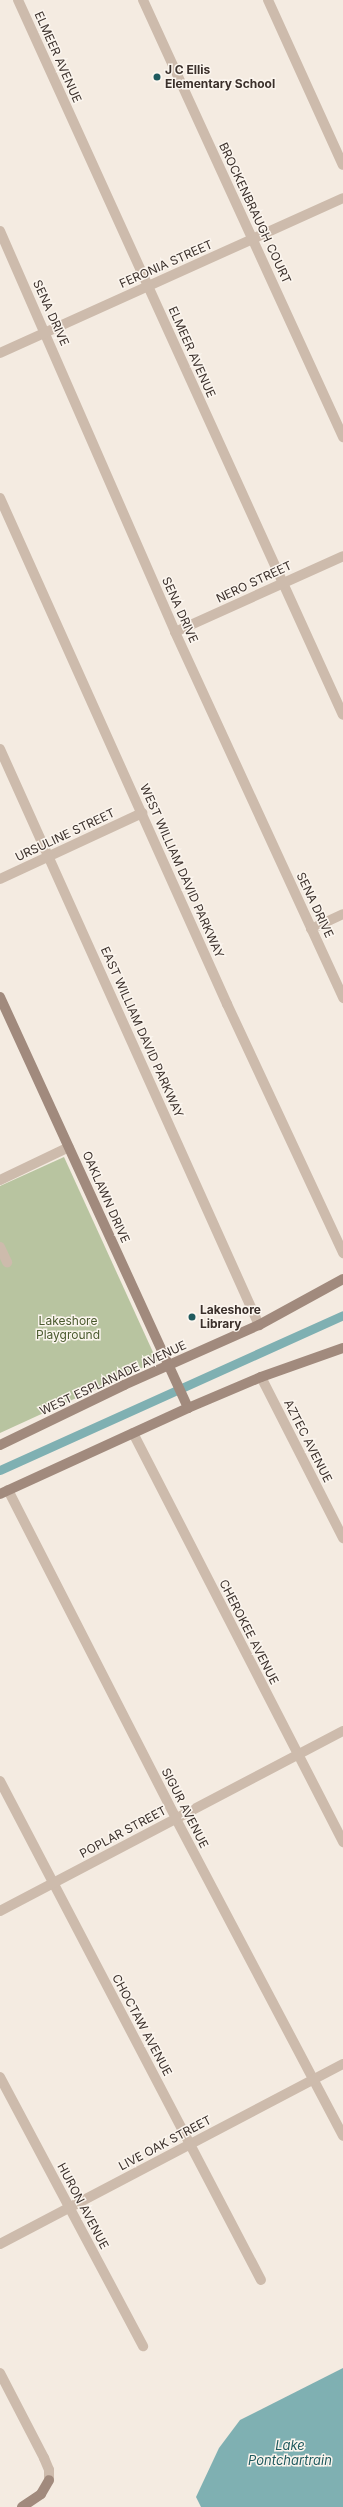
<!DOCTYPE html>
<html>
<head>
<meta charset="utf-8">
<style>
  body { margin:0 }
  #map { position:relative; width:343px; height:2507px; overflow:hidden; background:#f4ebe1; font-family:Inter,sans-serif }
  div>[style] { position:absolute }
  .green>* { inset:0; background:#b8c4a0 }
  .water>* { inset:0; background:#7fb0b2 }
  .canal>* { height:9px; margin:-4.5px; padding:0 4.5px; transform-origin:4.5px; border-radius:4.5px; background:#7fb0b2 }
  .street>* { height:10px; margin:-5px; padding:0 5px; transform-origin:5px; border-radius:5px; background:#cdbbac }
  .secondary>* { height:10px; margin:-5px; padding:0 5px; transform-origin:5px; border-radius:5px; background:#a18a7d }
  .dots>* { width:11px; height:11px; translate:-50% -50%; box-sizing:border-box; border:2px solid #fbf5ee; border-radius:50% }
  span { translate:-50% -50%; white-space:nowrap; text-align:center; line-height:1.15; -webkit-text-stroke:3px #fbf5ee; paint-order:stroke }
  .street-label { font-size:12px; color:#3b302b }
  .poi-label { font-size:12px; color:#3b302b; font-weight:700 }
  .left { translate:0 -50%; text-align:left }
  .park-label { font-size:12px; color:#4a5a2e }
  .water-label { font-size:13px; color:#1f5a5e; font-style:italic }
</style>
</head>
<body>
<div id="map">
  <div class="green">
    <div style="clip-path:polygon(64px 1157px,157px 1361px,0 1433px,0 1186px)"></div>
  </div>
  <div class="water">
    <div style="clip-path:polygon(343px 2368px,343px 2507px,201px 2507px,196px 2497px,219px 2448px,240px 2420px)"></div>
  </div>
  <div class="canal">
    <div style="left:0;top:1470px;width:376px;rotate:-24.3deg"></div>
  </div>
  <div class="street">
    <div style="left:18px;top:0;width:785px;rotate:65.56deg"></div>
    <div style="left:143px;top:0;width:481px;rotate:65.4deg"></div>
    <div style="left:268px;top:0;width:181px;rotate:65.6deg"></div>
    <div style="left:0;top:231px;width:438px;rotate:66.4deg"></div>
    <div style="left:175px;top:632px;width:403px;rotate:65.3deg"></div>
    <div style="left:0;top:353px;width:376px;rotate:-24.3deg"></div>
    <div style="left:0;top:498px;width:555px;rotate:65.84deg"></div>
    <div style="left:227px;top:1004px;width:275px;rotate:65deg"></div>
    <div style="left:175px;top:632px;width:184px;rotate:-24.3deg"></div>
    <div style="left:0;top:749px;width:632px;rotate:65.79deg"></div>
    <div style="left:0;top:879px;width:157px;rotate:-24.9deg"></div>
    <div style="left:311px;top:929px;width:35px;rotate:-25deg"></div>
    <div style="left:0;top:1180px;width:76px;rotate:-25.6deg"></div>
    <div style="left:0;top:1247px;width:17px;rotate:65deg"></div>
    <div style="left:261px;top:1377px;width:181px;rotate:63deg"></div>
    <div style="left:133px;top:1433px;width:460px;rotate:62.8deg"></div>
    <div style="left:8px;top:1490px;width:369px;rotate:62.9deg"></div>
    <div style="left:176px;top:1819px;width:358px;rotate:62.2deg"></div>
    <div style="left:0;top:1781px;width:563px;rotate:62.39deg"></div>
    <div style="left:0;top:1911px;width:387px;rotate:-27.7deg"></div>
    <div style="left:0;top:2077px;width:305px;rotate:62deg"></div>
    <div style="left:0;top:2244px;width:387px;rotate:-27.7deg"></div>
    <div style="left:0;top:2373px;width:96px;rotate:62.6deg"></div>
    <div style="left:44px;top:2458px;width:13px;rotate:67deg"></div>
    <div style="left:49px;top:2470px;width:10px;rotate:90deg"></div>
  </div>
  <div class="secondary">
    <div style="left:0;top:997px;width:452px;rotate:65.4deg"></div>
    <div style="left:0;top:1445px;width:138px;rotate:-25.8deg"></div>
    <div style="left:124px;top:1385px;width:148px;rotate:-24deg"></div>
    <div style="left:259px;top:1325px;width:96px;rotate:-28.7deg"></div>
    <div style="left:0;top:1494px;width:207px;rotate:-24.6deg"></div>
    <div style="left:188px;top:1408px;width:79px;rotate:-23deg"></div>
    <div style="left:261px;top:1377px;width:87px;rotate:-19.5deg"></div>
    <div style="left:22px;top:2507px;width:23px;rotate:-34deg"></div>
    <div style="left:41px;top:2494px;width:16px;rotate:-60deg"></div>
  </div>
  <div class="dots">
    <div style="left:157px;top:77px;background:#1f5a5e"></div>
    <div style="left:192px;top:1317px;background:#1f5a5e"></div>
  </div>
  <div class="street-label">
    <span style="left:58px;top:57px;rotate:66deg">ELMEER AVENUE</span>
    <span style="left:255px;top:213px;rotate:65deg">BROCKENBRAUGH COURT</span>
    <span style="left:166px;top:264px;rotate:-24deg">FERONIA STREET</span>
    <span style="left:51px;top:313px;rotate:66deg">SENA DRIVE</span>
    <span style="left:192px;top:352px;rotate:66deg">ELMEER AVENUE</span>
    <span style="left:254px;top:582px;rotate:-25deg">NERO STREET</span>
    <span style="left:180px;top:610px;rotate:66deg">SENA DRIVE</span>
    <span style="left:65px;top:835px;rotate:-25deg">URSULINE STREET</span>
    <span style="left:182px;top:871px;rotate:66deg">WEST WILLIAM DAVID PARKWAY</span>
    <span style="left:315px;top:905px;rotate:65deg">SENA DRIVE</span>
    <span style="left:142px;top:1032px;rotate:66deg">EAST WILLIAM DAVID PARKWAY</span>
    <span style="left:106px;top:1197px;rotate:66deg">OAKLAWN DRIVE</span>
    <span style="left:113px;top:1378px;rotate:-25deg">WEST ESPLANADE AVENUE</span>
    <span style="left:308px;top:1441px;rotate:63deg">AZTEC AVENUE</span>
    <span style="left:249px;top:1632px;rotate:63deg">CHEROKEE AVENUE</span>
    <span style="left:185px;top:1808px;rotate:63deg">SIGUR AVENUE</span>
    <span style="left:123px;top:1832px;rotate:-28deg">POPLAR STREET</span>
    <span style="left:142px;top:2025px;rotate:62deg">CHOCTAW AVENUE</span>
    <span style="left:165px;top:2143px;rotate:-28deg">LIVE OAK STREET</span>
    <span style="left:83px;top:2206px;rotate:62deg">HURON AVENUE</span>
  </div>
  <div class="poi-label">
    <span class="left" style="left:165px;top:77px">J C Ellis<br>Elementary School</span>
    <span class="left" style="left:200px;top:1317px">Lakeshore<br>Library</span>
  </div>
  <div class="park-label">
    <span style="left:68px;top:1328px">Lakeshore<br>Playground</span>
  </div>
  <div class="water-label">
    <span style="left:290px;top:2453px">Lake<br>Pontchartrain</span>
  </div>
</div>
</body>
</html>
